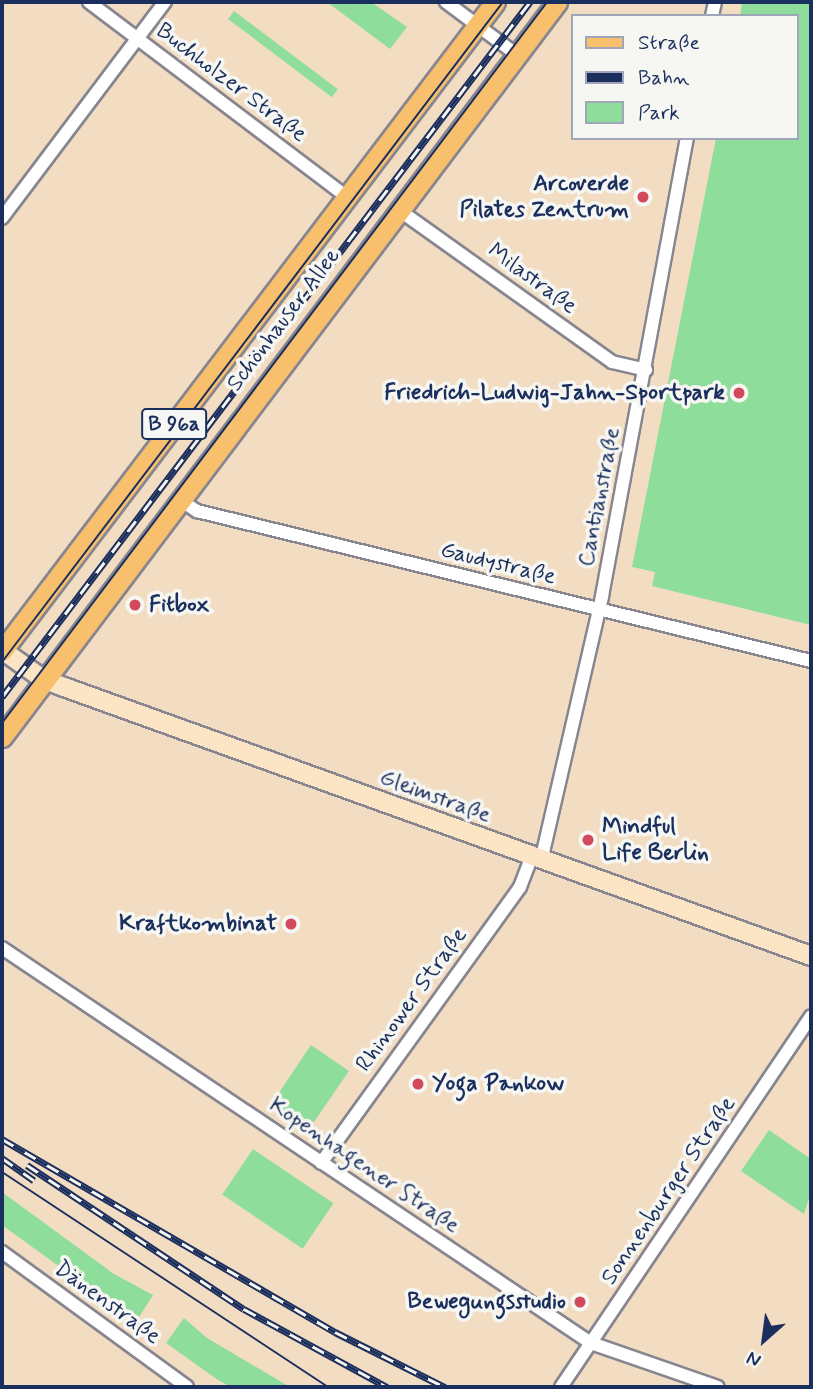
<!DOCTYPE html>
<html>
<head>
<meta charset="utf-8">
<style>
  body { margin:0 }
  #map { position:relative; width:813px; height:1389px; overflow:hidden; background:#f3ddc2; font-family:Mynerve,sans-serif }
  div>[style] { position:absolute }
  .green>* { inset:0; background:#8edd9b; transform-origin:0 0 }
  .roads { filter:drop-shadow(2px 0 #878690) drop-shadow(-2px 0 #878690) drop-shadow(0 2px #878690) drop-shadow(0 -2px #878690) }
  .street>* { height:12px; margin:-6px; padding:0 6px; transform-origin:6px; border-radius:6px; background:#fff }
  .secondary>* { height:18px; margin:-9px; padding:0 9px; transform-origin:9px; border-radius:9px; background:#fce5c4 }
  .primary>* { height:19px; margin:-9.5px; padding:0 9.5px; transform-origin:9.5px; border-radius:9.5px; background:#f8bf6c }
  .tram>* { height:2px; margin:-1px; padding:0 1px; transform-origin:1px; border-radius:1px; background:#1b2f5e }
  .rail>* { height:7px; margin-top:-3.5px; transform-origin:0; background:repeating-linear-gradient(90deg,#f6f6f2 0 13px,#1b2f5e 0 26px); box-sizing:border-box; border-block:2px solid #1b2f5e }
  .dots>* { width:19px; height:19px; translate:-50% -50%; box-sizing:border-box; border:4px solid #f6f6f2; border-radius:50% }
  span { translate:-50% -50%; white-space:nowrap; text-align:center; line-height:1.15; -webkit-text-stroke:7px #f6f6f2; paint-order:stroke }
  .shield-label span { padding:2px 5px; background:#f6f6f2; border:2px solid; border-radius:5px; -webkit-text-stroke-width:0 }
  .shield-label { font-size:21px; color:#1b2f5e; font-weight:700 }
  .street-label { font-size:23px; color:#1b2f5e }
  .poi-label { font-size:23px; color:#1b2f5e; font-weight:700 }
  .right { translate:-100% -50%; text-align:right }
  .left { translate:0 -50%; text-align:left }
  .frame { position:absolute; inset:0; border:4px solid #1b2f5e; pointer-events:none }
  .legend { position:absolute; left:571px; top:14px; width:228px; height:126px; box-sizing:border-box; background:#f6f6f2; border:2px solid #9ea6b7; margin:0; padding:9px 12px; list-style:none; font-size:21px; color:#1b2f5e }
  .legend li { display:flex; align-items:center; gap:14px; height:35px }
  .legend b { width:35px; border:2px solid #9ea6b7 }
  .north { position:absolute; left:729px; top:1305px; width:70px; height:70px; -webkit-text-stroke:5px #f6f6f2; paint-order:stroke; rotate:208deg; font-size:19px; font-weight:700; line-height:28px; text-align:center; color:#1b2f5e }
  .north::after { content:''; display:block; margin:auto; width:24px; height:32px; background:#1b2f5e; clip-path:polygon(50% 0,100% 100%,50% 72%,0 100%) }
</style>
</head>
<body>
<div id="map">
  <div class="green">
    <div style="clip-path:polygon(327px 2px,371px 2px,407px 27px,390px 49px)"></div>
    <div style="clip-path:polygon(742px 2px,811px 2px,811px 625px,652px 586px,655px 572px,632px 567px,716px 138px,797px 138px,797px 16px,740px 16px)"></div>
    <div style="left:234px;top:11px;width:130px;height:10px;rotate:37deg"></div>
    <div style="clip-path:polygon(311px 1045px,349px 1071px,314px 1122px,302px 1123px,272px 1103px)"></div>
    <div style="clip-path:polygon(769px 1130px,811px 1159px,811px 1192px,804px 1214px,741px 1171px)"></div>
    <div style="left:253px;top:1149px;width:97px;height:55px;rotate:34deg"></div>
    <div style="clip-path:polygon(2px 1192px,114px 1274px,153px 1295px,136px 1322px,2px 1225px)"></div>
    <div style="clip-path:polygon(184px 1318px,207px 1338px,290px 1387px,231px 1387px,218px 1380px,166px 1343px)"></div>
  </div>
  <div class="roads">
    <div class="street">
      <div style="left:89px;top:2px;width:323px;rotate:37.1deg"></div>
      <div style="left:446px;top:2px;width:89px;rotate:36.7deg"></div>
      <div style="left:712px;top:16px;width:14px;rotate:-78deg"></div>
      <div style="left:399px;top:210px;width:262px;rotate:35.5deg"></div>
      <div style="left:612px;top:362px;width:35px;rotate:13deg"></div>
      <div style="left:2px;top:218px;width:271px;rotate:-53deg"></div>
      <div style="left:179px;top:499px;width:22px;rotate:34deg"></div>
      <div style="left:197px;top:511px;width:632px;rotate:13.73deg"></div>
      <div style="left:541px;top:861px;width:272px;rotate:-77deg"></div>
      <div style="left:602px;top:596px;width:466px;rotate:-79.5deg"></div>
      <div style="left:2px;top:948px;width:709px;rotate:33.85deg"></div>
      <div style="left:591px;top:1343px;width:134px;rotate:19.1deg"></div>
      <div style="left:321px;top:1163px;width:340px;rotate:-54.2deg"></div>
      <div style="left:520px;top:887px;width:31px;rotate:-69deg"></div>
      <div style="left:2px;top:1252px;width:229px;rotate:36.1deg"></div>
      <div style="left:561px;top:1387px;width:447px;rotate:-56deg"></div>
    </div>
    <div class="secondary">
      <div style="left:2px;top:650px;width:50px;rotate:35.3deg"></div>
      <div style="left:43px;top:679px;width:22px;rotate:21deg"></div>
      <div style="left:64px;top:687px;width:794px;rotate:19.8deg"></div>
    </div>
    <div class="primary">
      <div style="left:2px;top:651px;width:815px;rotate:-52.78deg"></div>
      <div style="left:2px;top:737px;width:921px;rotate:-52.94deg"></div>
    </div>
  </div>
  <div class="tram">
    <div style="left:2px;top:662px;width:829px;rotate:-52.8deg"></div>
    <div style="left:2px;top:723px;width:904px;rotate:-52.91deg"></div>
    <div style="left:2px;top:1172px;width:391px;rotate:33.4deg"></div>
  </div>
  <div class="rail">
    <div style="left:2px;top:697px;width:873px;rotate:-52.78deg"></div>
    <div style="left:2px;top:1139px;width:385px;rotate:30.1deg"></div>
    <div style="left:335px;top:1332px;width:123px;rotate:26.6deg"></div>
    <div style="left:2px;top:1158px;width:39px;rotate:35deg"></div>
    <div style="left:27px;top:1165px;width:260px;rotate:33.6deg"></div>
    <div style="left:244px;top:1309px;width:163px;rotate:28.6deg"></div>
  </div>
  <div class="dots">
    <div style="left:643px;top:197px;background:#d1495b"></div>
    <div style="left:739px;top:393px;background:#d1495b"></div>
    <div style="left:135px;top:605px;background:#d1495b"></div>
    <div style="left:588px;top:840px;background:#d1495b"></div>
    <div style="left:291px;top:924px;background:#d1495b"></div>
    <div style="left:418px;top:1084px;background:#d1495b"></div>
    <div style="left:580px;top:1302px;background:#d1495b"></div>
  </div>
  <div class="shield-label">
    <span style="left:174px;top:424px">B 96a</span>
  </div>
  <div class="street-label">
    <span style="left:231px;top:83px;rotate:37deg">Buchholzer Straße</span>
    <span style="left:532px;top:279px;rotate:36deg">Milastraße</span>
    <span style="left:284px;top:320px;rotate:-53deg">Schönhauser Allee</span>
    <span style="left:600px;top:497px;rotate:-79deg">Cantianstraße</span>
    <span style="left:498px;top:564px;rotate:14deg">Gaudystraße</span>
    <span style="left:435px;top:797px;rotate:20deg">Gleimstraße</span>
    <span style="left:412px;top:1000px;rotate:-54deg">Rhinower Straße</span>
    <span style="left:364px;top:1166px;rotate:34deg">Kopenhagener Straße</span>
    <span style="left:669px;top:1191px;rotate:-56deg">Sonnenburger Straße</span>
    <span style="left:107px;top:1303px;rotate:36deg">Dänenstraße</span>
  </div>
  <div class="poi-label">
    <span class="right" style="left:629px;top:197px">Arcoverde<br>Pilates Zentrum</span>
    <span class="right" style="left:725px;top:393px">Friedrich-Ludwig-Jahn-Sportpark</span>
    <span class="left" style="left:149px;top:605px">Fitbox</span>
    <span class="left" style="left:602px;top:840px">Mindful<br>Life Berlin</span>
    <span class="right" style="left:277px;top:924px">Kraftkombinat</span>
    <span class="left" style="left:432px;top:1084px">Yoga Pankow</span>
    <span class="right" style="left:566px;top:1302px">Bewegungsstudio</span>
  </div>
  <div class="frame"></div>
  <ul class="legend">
  <li><b style="height:9px;background:#f8bf6c"></b>Straße</li>
  <li><b style="height:9px;background:#1b2f5e"></b>Bahn</li>
  <li><b style="height:19px;background:#8edd9b"></b>Park</li>
  </ul>
  <div class="north">N</div>
</div>
</body>
</html>
